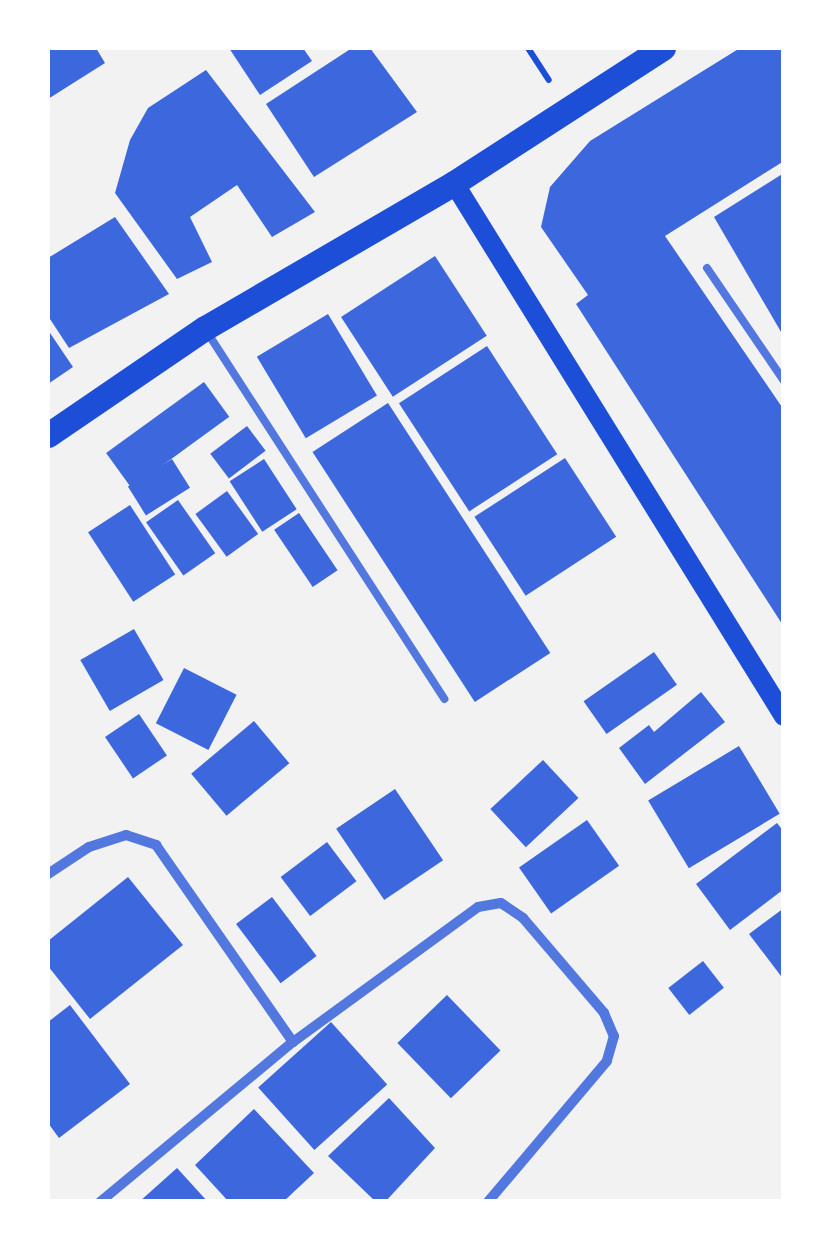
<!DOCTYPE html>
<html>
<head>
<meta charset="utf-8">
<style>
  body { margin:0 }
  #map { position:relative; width:831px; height:1249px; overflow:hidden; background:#f2f2f2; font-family:"PT Sans Narrow",sans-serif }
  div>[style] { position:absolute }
  .building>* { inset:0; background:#3d67dc; transform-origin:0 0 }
  .path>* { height:6px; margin:-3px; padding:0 3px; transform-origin:3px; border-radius:3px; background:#1d4ed8 }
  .service>* { height:8px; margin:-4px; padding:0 4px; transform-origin:4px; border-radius:4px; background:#5277de }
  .minor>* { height:10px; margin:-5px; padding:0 5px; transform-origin:5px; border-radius:5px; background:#5277de }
  .secondary>* { height:20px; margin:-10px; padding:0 10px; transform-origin:10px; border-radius:10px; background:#1d4ed8 }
  .primary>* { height:25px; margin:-12.5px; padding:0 12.5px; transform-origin:12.5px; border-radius:12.5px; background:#1d4ed8 }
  span { translate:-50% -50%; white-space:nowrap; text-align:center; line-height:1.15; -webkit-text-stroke:8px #fff; paint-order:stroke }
  .frame { position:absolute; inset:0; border:50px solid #fff; pointer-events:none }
</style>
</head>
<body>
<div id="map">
  <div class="building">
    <div style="clip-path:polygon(48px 48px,96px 48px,105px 63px,48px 99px)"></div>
    <div style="clip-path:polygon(229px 48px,303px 48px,312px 61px,260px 95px)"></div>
    <div style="clip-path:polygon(352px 48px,370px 48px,417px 112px,314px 177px,266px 104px)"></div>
    <div style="clip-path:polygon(740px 48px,784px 48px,784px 161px,665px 236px,784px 410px,784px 627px,576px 304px,588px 295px,541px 227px,550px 187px,590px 141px)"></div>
    <div style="clip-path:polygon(206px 70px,315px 212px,272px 237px,237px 185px,190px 217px,212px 262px,177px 279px,115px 193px,130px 140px,148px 108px)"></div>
    <div style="clip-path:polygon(784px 173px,784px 337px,714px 217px)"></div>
    <div style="clip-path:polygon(115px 217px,169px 294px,69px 348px,48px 316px,48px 258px)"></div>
    <div style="left:435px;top:256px;width:95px;height:112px;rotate:57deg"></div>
    <div style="left:328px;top:314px;width:95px;height:83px;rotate:59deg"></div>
    <div style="clip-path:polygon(48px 330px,73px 367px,48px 384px)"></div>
    <div style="left:487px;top:346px;width:129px;height:105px;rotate:57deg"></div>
    <div style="left:204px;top:382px;width:43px;height:121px;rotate:54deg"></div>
    <div style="left:388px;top:403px;width:298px;height:90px;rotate:57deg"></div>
    <div style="left:247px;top:426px;width:31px;height:46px;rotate:53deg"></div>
    <div style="left:565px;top:458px;width:94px;height:108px;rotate:57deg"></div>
    <div style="left:172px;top:459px;width:34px;height:52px;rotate:58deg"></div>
    <div style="left:264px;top:459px;width:60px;height:41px;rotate:57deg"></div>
    <div style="left:227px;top:491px;width:53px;height:39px;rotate:54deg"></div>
    <div style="left:178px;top:500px;width:65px;height:39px;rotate:55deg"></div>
    <div style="left:130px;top:505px;width:83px;height:50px;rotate:57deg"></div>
    <div style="left:299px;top:513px;width:69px;height:30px;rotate:56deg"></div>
    <div style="left:134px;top:629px;width:59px;height:62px;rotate:60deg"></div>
    <div style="left:654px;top:652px;width:40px;height:86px;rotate:55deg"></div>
    <div style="left:184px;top:668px;width:59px;height:62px;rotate:27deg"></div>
    <div style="clip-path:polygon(701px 692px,725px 722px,645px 784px,619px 748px,649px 725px,654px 732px)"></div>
    <div style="left:139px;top:714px;width:50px;height:41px;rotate:56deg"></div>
    <div style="left:254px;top:721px;width:55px;height:82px;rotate:50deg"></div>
    <div style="left:739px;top:746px;width:79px;height:106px;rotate:59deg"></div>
    <div style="left:543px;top:760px;width:52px;height:72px;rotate:47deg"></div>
    <div style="left:395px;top:789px;width:86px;height:71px;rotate:56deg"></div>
    <div style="left:587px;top:820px;width:56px;height:83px;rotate:55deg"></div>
    <div style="clip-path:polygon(777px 823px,784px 832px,784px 889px,730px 930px,696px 884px)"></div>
    <div style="left:327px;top:842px;width:49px;height:58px;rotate:53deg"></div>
    <div style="clip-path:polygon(128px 877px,183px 945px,90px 1019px,48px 966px,48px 941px)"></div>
    <div style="left:272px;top:897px;width:74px;height:45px;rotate:53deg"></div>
    <div style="clip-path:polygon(784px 908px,784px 980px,749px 934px)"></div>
    <div style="left:703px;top:961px;width:34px;height:44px;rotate:52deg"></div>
    <div style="left:447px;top:995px;width:77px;height:69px;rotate:46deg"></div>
    <div style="clip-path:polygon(70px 1005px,130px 1084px,59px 1138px,48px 1123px,48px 1022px)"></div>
    <div style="left:331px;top:1022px;width:84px;height:98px;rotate:48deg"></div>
    <div style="clip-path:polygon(389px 1098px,435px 1148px,385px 1202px,376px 1202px,328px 1156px)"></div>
    <div style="clip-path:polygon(254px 1109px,314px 1173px,283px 1202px,229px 1202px,195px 1165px)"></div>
    <div style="clip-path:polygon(177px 1168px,208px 1202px,139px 1202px)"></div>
  </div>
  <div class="path">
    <div style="left:528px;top:48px;width:38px;rotate:57deg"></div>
  </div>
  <div class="service">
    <div style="left:707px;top:268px;width:137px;rotate:55.7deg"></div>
    <div style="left:207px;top:332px;width:437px;rotate:57.1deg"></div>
  </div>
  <div class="minor">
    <div style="left:48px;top:874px;width:49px;rotate:-33.4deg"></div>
    <div style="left:89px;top:847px;width:39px;rotate:-18deg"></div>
    <div style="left:126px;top:835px;width:32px;rotate:18deg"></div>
    <div style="left:156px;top:845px;width:240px;rotate:55.2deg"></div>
    <div style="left:100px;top:1202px;width:251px;rotate:-39.7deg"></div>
    <div style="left:293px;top:1042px;width:229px;rotate:-36.1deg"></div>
    <div style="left:478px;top:907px;width:23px;rotate:-10deg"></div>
    <div style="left:501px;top:903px;width:27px;rotate:34deg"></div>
    <div style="left:523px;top:918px;width:125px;rotate:49.5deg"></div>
    <div style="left:604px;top:1013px;width:25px;rotate:67deg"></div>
    <div style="left:614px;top:1036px;width:26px;rotate:106deg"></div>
    <div style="left:607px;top:1061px;width:185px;rotate:130.2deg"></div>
  </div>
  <div class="secondary">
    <div style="left:454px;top:183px;width:627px;rotate:58.24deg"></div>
  </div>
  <div class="primary">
    <div style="left:48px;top:435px;width:190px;rotate:-34.3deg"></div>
    <div style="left:205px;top:328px;width:288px;rotate:-30.2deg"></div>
    <div style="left:454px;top:183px;width:249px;rotate:-32.9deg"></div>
  </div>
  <div class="frame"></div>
</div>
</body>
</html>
